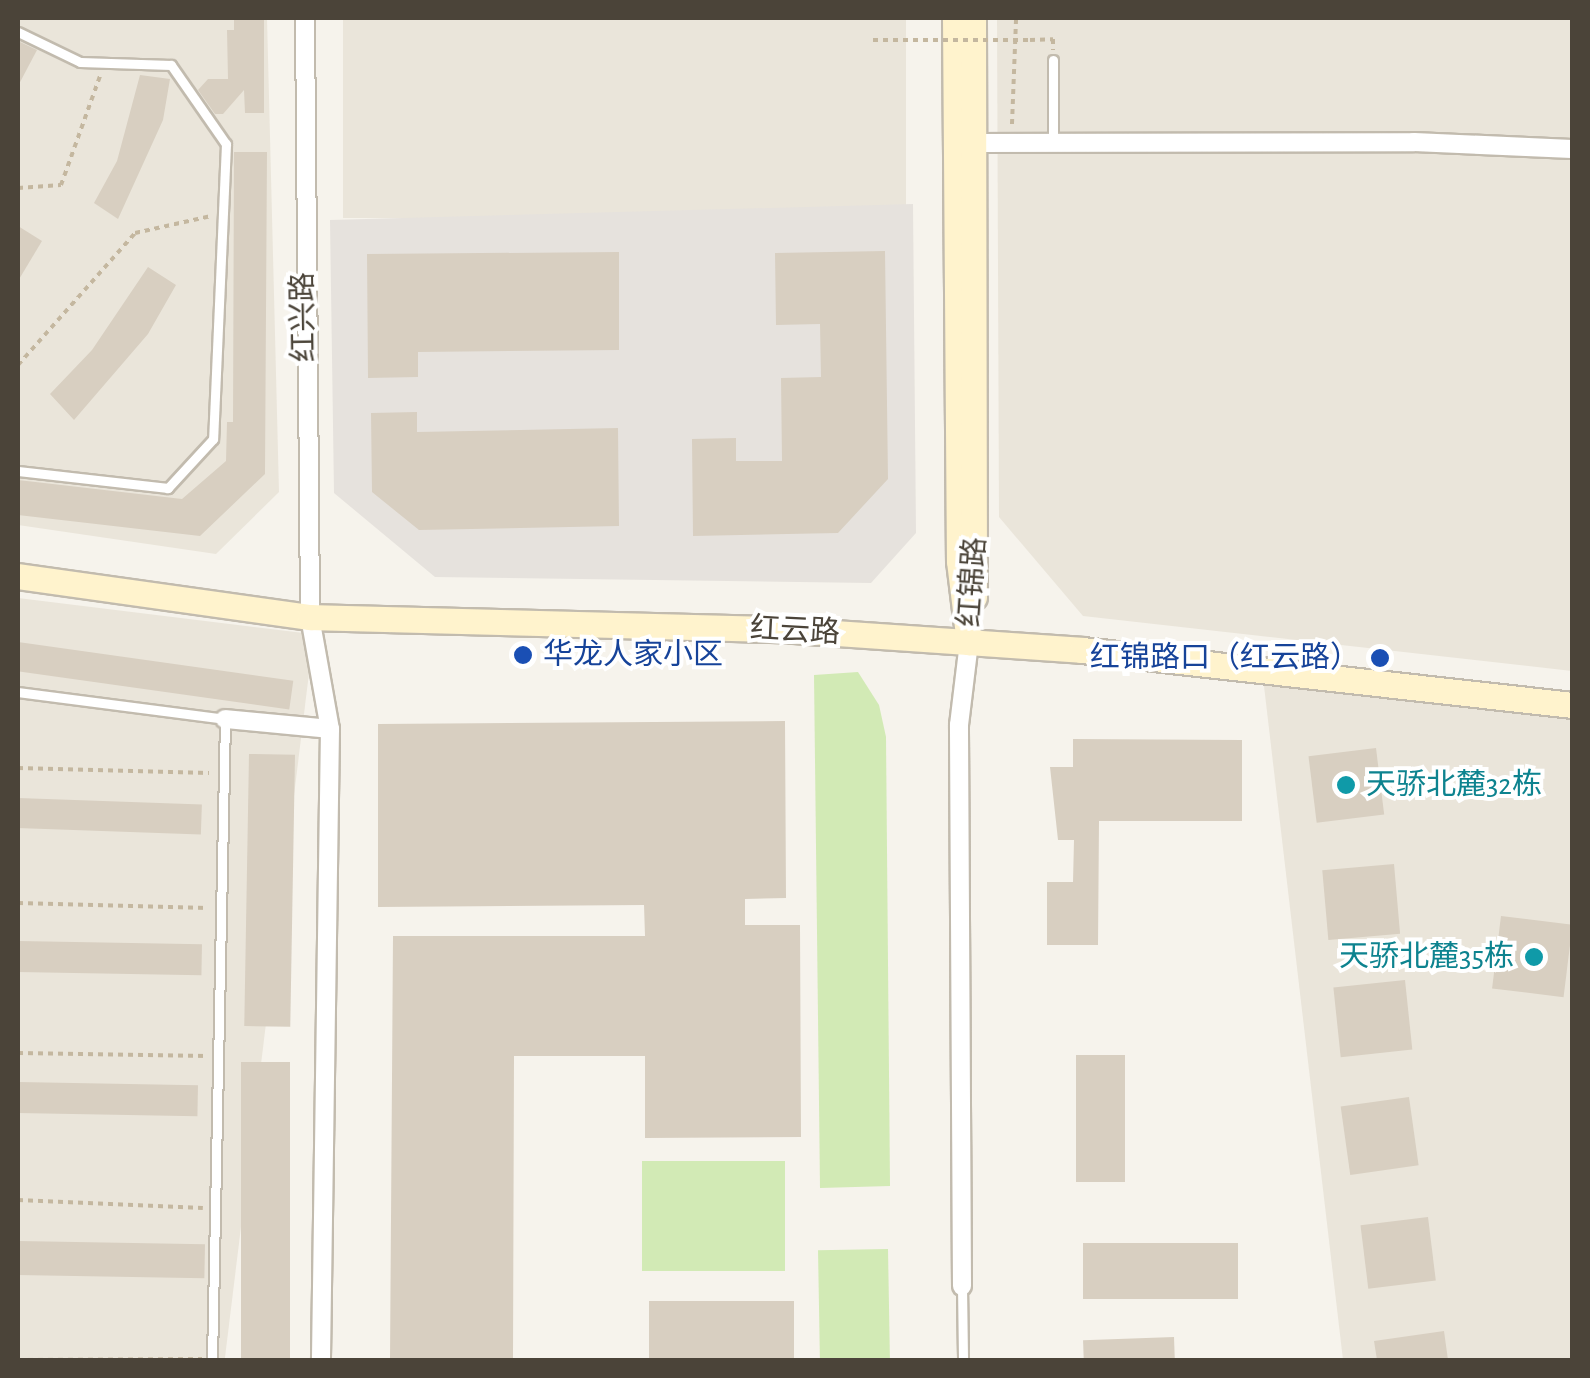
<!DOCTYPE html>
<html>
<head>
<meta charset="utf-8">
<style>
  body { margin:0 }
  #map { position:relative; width:1590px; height:1378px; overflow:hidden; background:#f6f3ec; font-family:"Alegreya Sans","Noto Sans SC",sans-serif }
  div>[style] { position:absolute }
  .residential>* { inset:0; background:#eae5da; transform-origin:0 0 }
  .industrial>* { inset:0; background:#e6e2dd }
  .green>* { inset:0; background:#d2eab5; transform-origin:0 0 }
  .building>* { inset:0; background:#d8cfc1; transform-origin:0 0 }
  .path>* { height:4px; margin-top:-2px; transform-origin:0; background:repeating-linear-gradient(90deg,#c4b79f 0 5px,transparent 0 10px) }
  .roads { filter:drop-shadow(2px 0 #c2bbae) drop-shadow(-2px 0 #c2bbae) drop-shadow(0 2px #c2bbae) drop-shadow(0 -2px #c2bbae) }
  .lane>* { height:9px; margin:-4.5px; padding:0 4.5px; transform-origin:4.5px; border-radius:4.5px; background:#fff }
  .street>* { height:18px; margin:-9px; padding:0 9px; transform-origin:9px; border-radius:9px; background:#fff }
  .secondary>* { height:25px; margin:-12.5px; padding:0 12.5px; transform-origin:12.5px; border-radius:12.5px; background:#fff3cd }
  .path-bridge>* { height:4px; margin-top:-2px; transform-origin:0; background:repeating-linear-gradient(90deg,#c4b79f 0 5px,transparent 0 10px) }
  .dots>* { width:28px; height:28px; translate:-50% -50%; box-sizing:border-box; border:5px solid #fff; border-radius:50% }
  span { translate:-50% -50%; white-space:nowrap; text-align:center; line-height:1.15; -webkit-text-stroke:8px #fff; paint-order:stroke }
  .street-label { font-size:30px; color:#4b4439 }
  .transit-label { font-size:30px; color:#164399 }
  .left { translate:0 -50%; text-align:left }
  .right { translate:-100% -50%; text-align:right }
  .culture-label { font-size:30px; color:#0d838f }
  .frame { position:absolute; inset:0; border:20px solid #4b4439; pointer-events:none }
</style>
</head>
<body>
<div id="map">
  <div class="residential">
    <div style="clip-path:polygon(18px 18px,267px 18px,279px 492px,216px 554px,18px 525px)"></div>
    <div style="left:343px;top:18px;width:563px;height:200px"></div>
    <div style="clip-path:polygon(997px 18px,1572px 18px,1572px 671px,1083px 616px,999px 517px)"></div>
    <div style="left:18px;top:598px;width:298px;height:762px;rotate:7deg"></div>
    <div style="clip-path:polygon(1262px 669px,1572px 704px,1572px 1360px,1343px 1360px)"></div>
  </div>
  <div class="industrial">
    <div style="clip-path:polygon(913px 204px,916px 533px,871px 583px,435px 577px,334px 493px,330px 220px)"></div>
  </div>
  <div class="green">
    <div style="clip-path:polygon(858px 672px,879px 705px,886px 737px,890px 1186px,820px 1188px,814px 675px)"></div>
    <div style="left:785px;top:1161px;width:110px;height:143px;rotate:90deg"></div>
    <div style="left:888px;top:1249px;width:111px;height:70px;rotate:89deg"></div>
  </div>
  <div class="building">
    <div style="clip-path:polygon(234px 18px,264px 18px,264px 113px,245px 113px,244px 90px,223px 114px,215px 114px,198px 90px,208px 79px,228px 79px,227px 30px,234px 30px)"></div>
    <div style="clip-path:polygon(18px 41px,37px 50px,18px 86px)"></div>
    <div style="clip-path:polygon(140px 75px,170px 79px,163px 120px,118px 219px,94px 203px,117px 161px)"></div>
    <div style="clip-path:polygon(234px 152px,267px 152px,265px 474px,200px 536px,18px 515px,18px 480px,182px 499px,226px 461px,227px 422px,233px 422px)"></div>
    <div style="clip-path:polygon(18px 226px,42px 241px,18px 281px)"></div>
    <div style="clip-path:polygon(885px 251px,888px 479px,838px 533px,693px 536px,692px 439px,736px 438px,736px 461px,782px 461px,781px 378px,821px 377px,820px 324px,776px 325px,775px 253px)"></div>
    <div style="clip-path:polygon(619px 252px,619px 350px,418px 352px,418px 377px,368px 378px,367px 254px)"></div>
    <div style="clip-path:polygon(148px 267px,176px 285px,148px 334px,74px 420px,50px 394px,92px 350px)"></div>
    <div style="clip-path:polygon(417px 412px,417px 432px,618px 428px,619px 526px,419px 530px,372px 492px,371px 413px)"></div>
    <div style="left:18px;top:642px;width:278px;height:29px;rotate:8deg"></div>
    <div style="clip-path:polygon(785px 721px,786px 898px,745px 899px,745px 925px,800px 925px,801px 1137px,645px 1138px,645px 1056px,514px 1056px,513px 1360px,390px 1360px,393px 936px,645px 936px,644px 905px,378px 907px,378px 724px)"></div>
    <div style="clip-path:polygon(1073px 739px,1242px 740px,1242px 821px,1099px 821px,1098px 945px,1047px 945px,1047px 882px,1073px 882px,1074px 840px,1058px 840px,1050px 767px,1073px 767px)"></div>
    <div style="left:1376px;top:748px;width:67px;height:68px;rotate:83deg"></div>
    <div style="left:249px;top:754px;width:46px;height:272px;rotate:1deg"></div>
    <div style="left:18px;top:798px;width:184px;height:30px;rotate:2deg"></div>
    <div style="left:1394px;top:864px;width:70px;height:72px;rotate:85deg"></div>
    <div style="left:1501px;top:916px;width:72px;height:73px;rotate:7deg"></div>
    <div style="left:18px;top:941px;width:184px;height:31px;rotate:1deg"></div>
    <div style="left:1405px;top:980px;width:70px;height:72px;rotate:84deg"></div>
    <div style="left:1076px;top:1055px;width:49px;height:127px"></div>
    <div style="left:241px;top:1062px;width:49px;height:298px"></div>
    <div style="left:18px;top:1082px;width:180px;height:31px;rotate:1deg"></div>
    <div style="left:1409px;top:1097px;width:69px;height:69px;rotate:82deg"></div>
    <div style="left:1428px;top:1217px;width:64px;height:68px;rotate:83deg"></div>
    <div style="left:18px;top:1241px;width:187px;height:34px;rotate:1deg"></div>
    <div style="left:1238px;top:1243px;width:56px;height:155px;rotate:90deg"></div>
    <div style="left:649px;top:1301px;width:145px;height:59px"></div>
    <div style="clip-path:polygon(1444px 1331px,1448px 1360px,1377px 1360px,1374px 1341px)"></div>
    <div style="left:1174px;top:1337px;width:23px;height:91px;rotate:88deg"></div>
  </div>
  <div class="path">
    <div style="left:1030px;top:40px;width:23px;rotate:-2deg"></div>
    <div style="left:1053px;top:39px;width:11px;rotate:90deg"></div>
    <div style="left:1012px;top:124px;width:106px;rotate:-87.8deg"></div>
    <div style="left:18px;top:188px;width:43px;rotate:-4deg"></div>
    <div style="left:61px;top:185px;width:116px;rotate:-70.3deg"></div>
    <div style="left:18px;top:365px;width:176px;rotate:-48.4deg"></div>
    <div style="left:135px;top:233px;width:78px;rotate:-12.6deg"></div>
    <div style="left:18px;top:768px;width:191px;rotate:1.5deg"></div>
    <div style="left:18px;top:903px;width:190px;rotate:1.5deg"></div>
    <div style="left:18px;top:1053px;width:190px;rotate:0.9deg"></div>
    <div style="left:18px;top:1200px;width:185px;rotate:2.5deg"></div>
    <div style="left:18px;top:1360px;width:184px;rotate:-0.3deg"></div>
  </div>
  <div class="roads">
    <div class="lane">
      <div style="left:18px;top:32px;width:69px;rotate:25.8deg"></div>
      <div style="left:80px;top:62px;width:91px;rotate:1.9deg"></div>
      <div style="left:171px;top:65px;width:96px;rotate:55.2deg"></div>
      <div style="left:226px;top:144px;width:295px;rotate:92.5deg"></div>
      <div style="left:213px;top:439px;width:67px;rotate:132.6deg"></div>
      <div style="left:168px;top:488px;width:151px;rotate:-173.5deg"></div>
      <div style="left:1053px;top:142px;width:82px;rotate:-90deg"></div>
      <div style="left:18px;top:692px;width:209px;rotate:7.4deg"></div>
      <div style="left:225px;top:719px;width:641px;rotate:91.16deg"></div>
      <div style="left:962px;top:1286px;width:74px;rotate:89.2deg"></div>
    </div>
    <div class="street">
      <div style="left:305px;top:18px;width:599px;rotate:89.52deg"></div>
      <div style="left:310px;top:617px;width:114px;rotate:79.9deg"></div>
      <div style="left:330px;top:729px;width:631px;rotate:90.82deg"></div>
      <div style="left:974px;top:143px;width:440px;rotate:-0.1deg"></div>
      <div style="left:1414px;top:142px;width:158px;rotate:2.5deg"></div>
      <div style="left:225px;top:719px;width:105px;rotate:5.4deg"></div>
      <div style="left:962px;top:1286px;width:561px;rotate:-90.31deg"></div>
      <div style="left:959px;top:725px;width:84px;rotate:-83.1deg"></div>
    </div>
    <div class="secondary">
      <div style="left:955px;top:18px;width:543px;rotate:89.58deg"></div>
      <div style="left:959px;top:561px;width:82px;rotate:83deg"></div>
      <div style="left:973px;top:18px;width:579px;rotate:89.9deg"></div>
      <div style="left:18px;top:576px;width:295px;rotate:8deg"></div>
      <div style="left:310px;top:617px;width:467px;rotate:1.5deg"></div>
      <div style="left:777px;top:629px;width:306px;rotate:3.9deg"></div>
      <div style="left:1082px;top:650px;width:493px;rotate:6.4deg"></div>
    </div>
  </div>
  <div class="path-bridge">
    <div style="left:873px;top:40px;width:157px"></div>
  </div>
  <div class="dots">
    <div style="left:523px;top:655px;background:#1a4fb4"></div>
    <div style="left:1380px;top:658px;background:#1a4fb4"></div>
    <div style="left:1346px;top:785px;background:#0f9aa8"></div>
    <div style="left:1534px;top:957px;background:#0f9aa8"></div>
  </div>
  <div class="street-label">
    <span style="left:304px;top:317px;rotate:-91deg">红兴路</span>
    <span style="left:973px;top:582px;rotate:-86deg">红锦路</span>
    <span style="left:795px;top:631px;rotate:3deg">红云路</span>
  </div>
  <div class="transit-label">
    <span class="left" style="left:543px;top:655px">华龙人家小区</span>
    <span class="right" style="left:1360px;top:658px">红锦路口（红云路）</span>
  </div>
  <div class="culture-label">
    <span class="left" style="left:1366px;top:785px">天骄北麓32栋</span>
    <span class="right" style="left:1514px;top:957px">天骄北麓35栋</span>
  </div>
  <div class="frame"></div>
</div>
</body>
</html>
